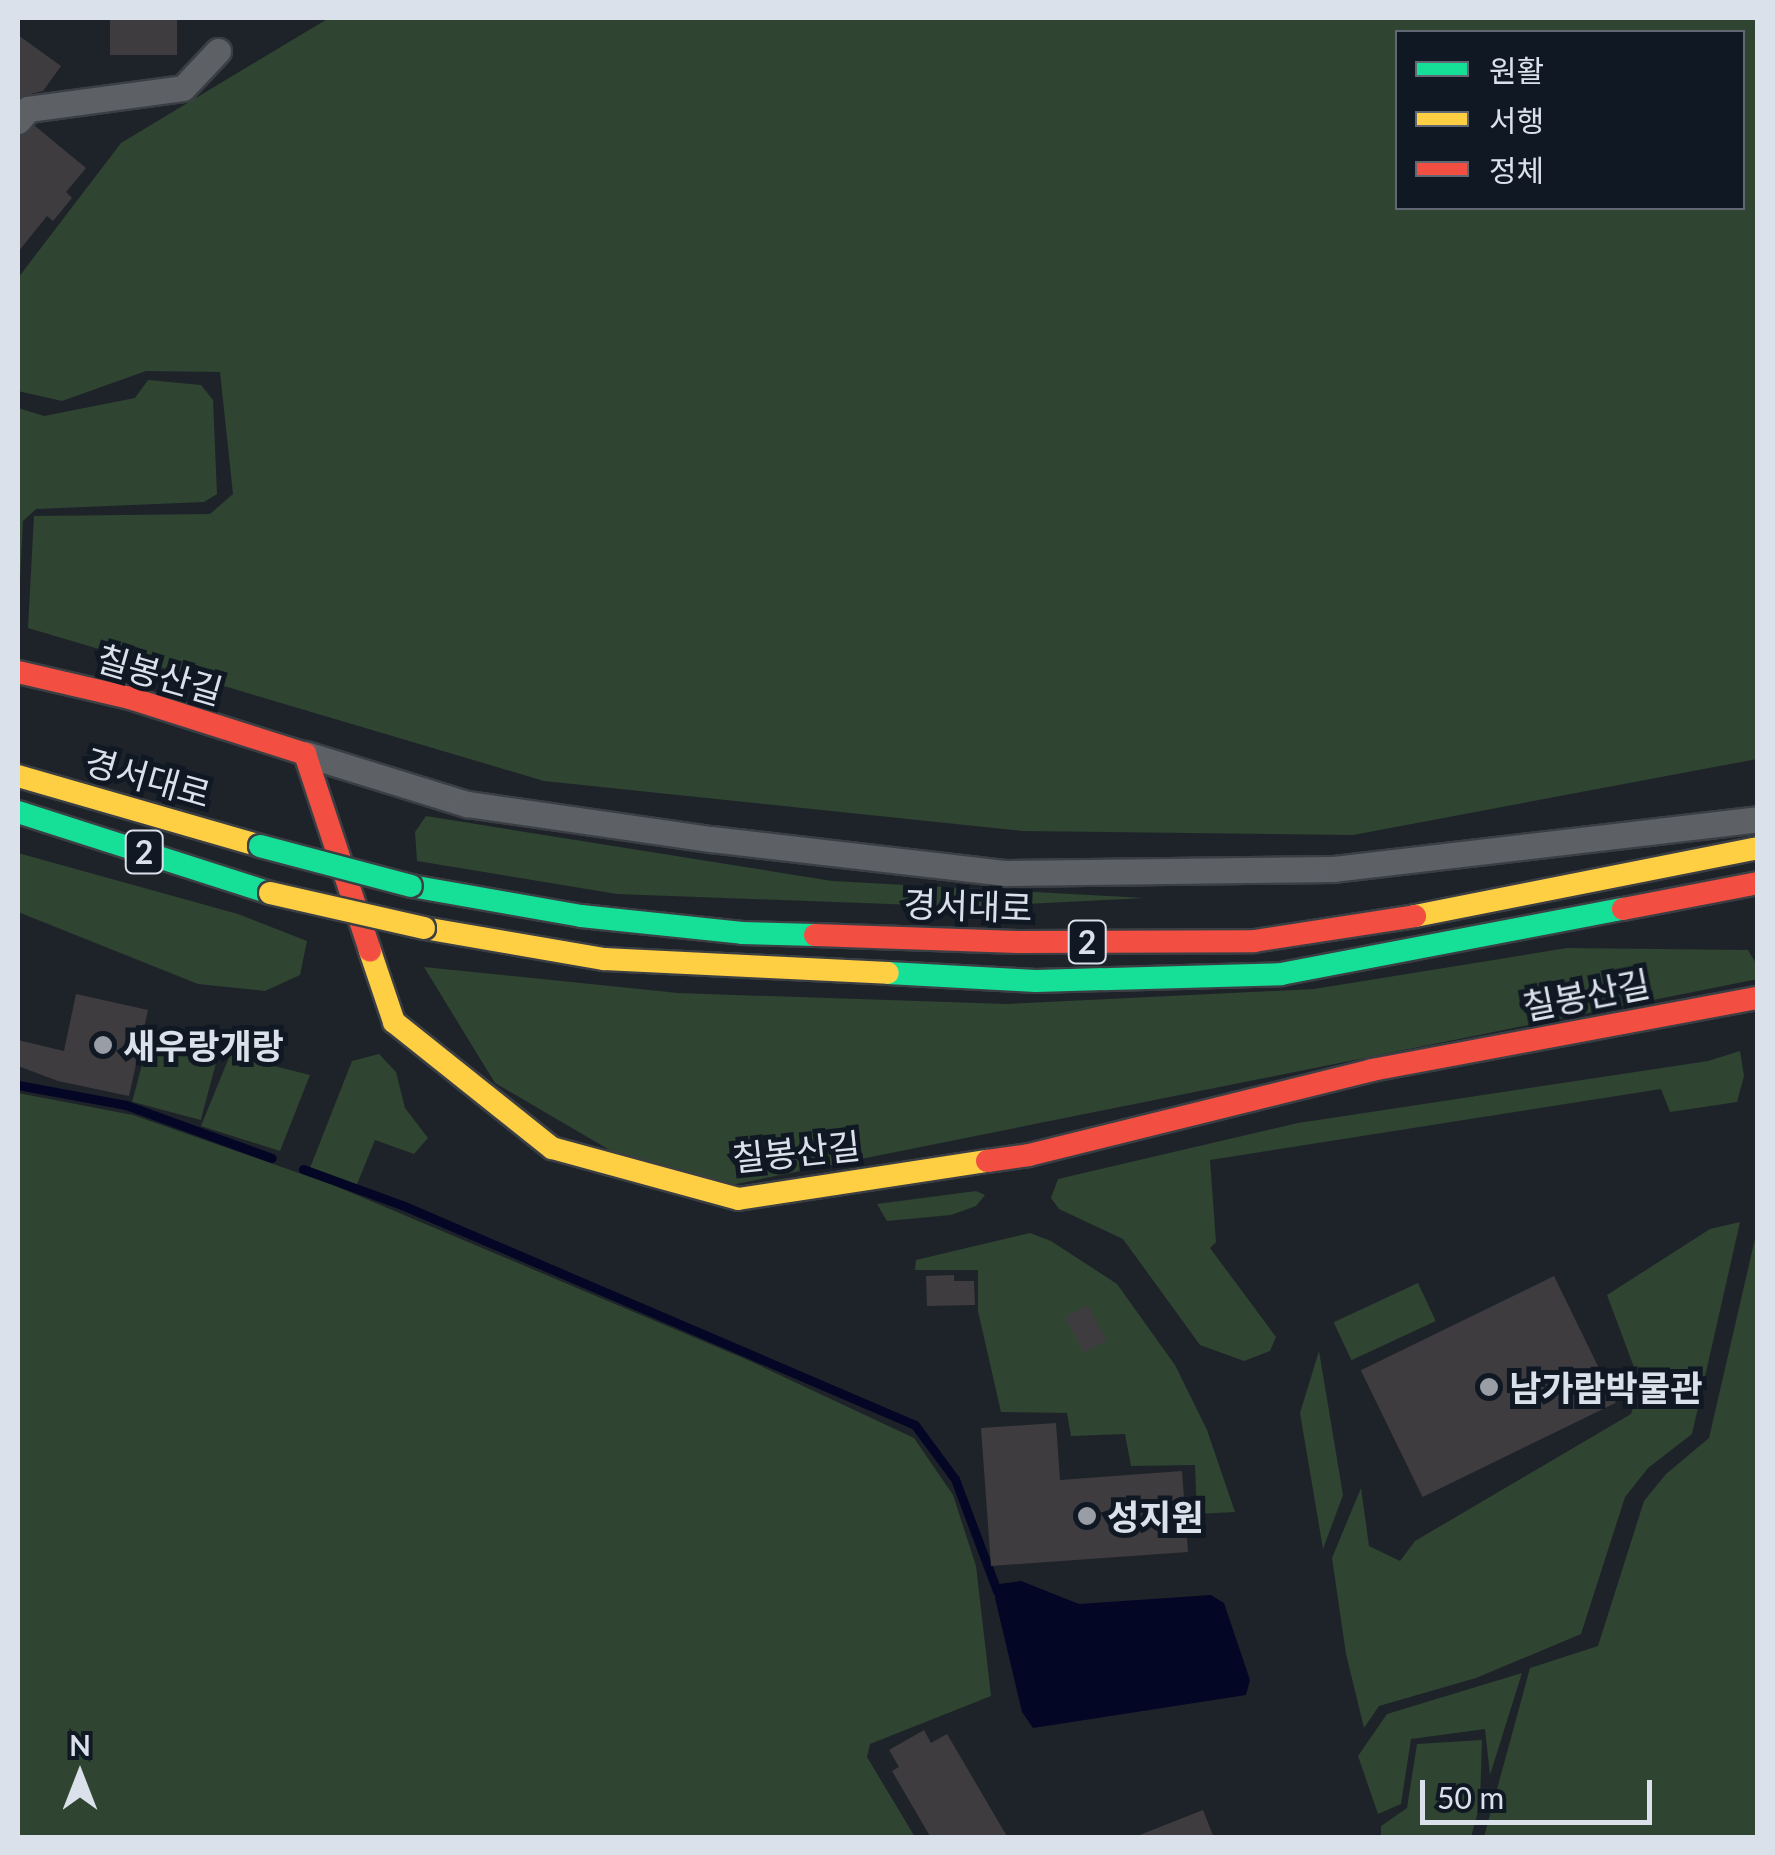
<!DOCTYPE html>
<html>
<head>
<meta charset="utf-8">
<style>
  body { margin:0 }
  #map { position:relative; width:1775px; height:1855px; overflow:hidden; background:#1e2329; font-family:Lato,"Noto Sans KR",sans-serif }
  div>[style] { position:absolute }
  .green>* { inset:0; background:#2f4431; transform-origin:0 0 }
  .water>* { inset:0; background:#030624 }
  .stream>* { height:9px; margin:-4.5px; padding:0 4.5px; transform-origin:4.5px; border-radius:4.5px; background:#030624 }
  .building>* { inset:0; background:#3e3c3f; transform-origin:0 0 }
  .roads { filter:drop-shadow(2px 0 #3b3f44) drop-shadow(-2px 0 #3b3f44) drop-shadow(0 2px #3b3f44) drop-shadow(0 -2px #3b3f44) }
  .street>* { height:25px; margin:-12.5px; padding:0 12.5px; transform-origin:12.5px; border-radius:12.5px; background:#5d6166 }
  .fast>* { height:22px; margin:-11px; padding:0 11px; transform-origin:11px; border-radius:11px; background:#16e098 }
  .slow>* { height:22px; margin:-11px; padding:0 11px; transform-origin:11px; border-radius:11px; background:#ffcf43 }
  .jam>* { height:22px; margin:-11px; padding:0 11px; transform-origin:11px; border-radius:11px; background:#f24e42 }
  .bridges { filter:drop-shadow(2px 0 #3b3f44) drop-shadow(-2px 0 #3b3f44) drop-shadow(0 2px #3b3f44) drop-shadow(0 -2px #3b3f44) }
  .fast-bridge>* { height:22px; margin:-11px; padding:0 11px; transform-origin:11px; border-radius:11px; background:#16e098 }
  .slow-bridge>* { height:22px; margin:-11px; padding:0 11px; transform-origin:11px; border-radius:11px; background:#ffcf43 }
  .dots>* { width:28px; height:28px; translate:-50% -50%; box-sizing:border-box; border:5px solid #101824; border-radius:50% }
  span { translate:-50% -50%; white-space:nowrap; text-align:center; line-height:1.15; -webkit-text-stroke:10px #101824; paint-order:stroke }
  .shield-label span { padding:2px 8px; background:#101824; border:2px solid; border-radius:8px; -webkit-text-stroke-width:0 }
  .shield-label { font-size:32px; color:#dbe1ea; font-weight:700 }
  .street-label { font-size:35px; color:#dbe1ea }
  .poi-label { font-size:35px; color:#dbe1ea; font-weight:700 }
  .left { translate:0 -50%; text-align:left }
  .frame { position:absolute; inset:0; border:20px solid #dbe1ea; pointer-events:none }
  .legend { position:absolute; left:1395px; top:30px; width:350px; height:180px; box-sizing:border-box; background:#101824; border:2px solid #616873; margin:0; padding:12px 18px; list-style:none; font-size:30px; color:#dbe1ea }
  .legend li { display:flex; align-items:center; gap:20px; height:50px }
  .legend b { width:50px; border:2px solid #616873 }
  .north { position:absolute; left:30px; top:1725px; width:100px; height:100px; -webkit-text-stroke:8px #101824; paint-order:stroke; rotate:0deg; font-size:28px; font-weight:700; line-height:40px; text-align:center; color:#dbe1ea }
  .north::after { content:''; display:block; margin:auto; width:35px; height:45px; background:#dbe1ea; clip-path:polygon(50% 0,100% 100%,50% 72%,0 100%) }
  .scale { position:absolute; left:1420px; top:1780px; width:232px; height:45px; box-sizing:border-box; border:5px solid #dbe1ea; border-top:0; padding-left:12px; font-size:30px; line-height:35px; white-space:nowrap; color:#dbe1ea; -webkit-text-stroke:8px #101824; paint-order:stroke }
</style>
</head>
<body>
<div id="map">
  <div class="green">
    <div style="clip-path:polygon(evenodd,329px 18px,1757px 18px,1757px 759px,1353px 835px,1022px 831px,544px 781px,28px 628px,34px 516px,210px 514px,233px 494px,220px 372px,146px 371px,62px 401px,18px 391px,18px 278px,121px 143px,329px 18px,1398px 32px,1742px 32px,1742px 208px,1398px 208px,1398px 32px)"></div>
    <div style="clip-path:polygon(148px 380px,201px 385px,213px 400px,217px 494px,204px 502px,36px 509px,23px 521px,18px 621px,18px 408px,44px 416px,135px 398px)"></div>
    <div style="clip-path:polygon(426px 816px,832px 881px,1145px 898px,969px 907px,617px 894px,417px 861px,415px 832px)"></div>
    <div style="clip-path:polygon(18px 853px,238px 914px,307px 941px,300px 975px,265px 991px,198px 984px,18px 912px)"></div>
    <div style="clip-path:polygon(1567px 948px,1748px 950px,1757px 965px,1758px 979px,731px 1185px,613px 1152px,495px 1083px,424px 967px,678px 993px,1007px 1004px,1314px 989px)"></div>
    <div style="left:150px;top:1035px;width:71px;height:69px;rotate:15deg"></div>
    <div style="clip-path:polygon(1740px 1051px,1744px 1076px,1737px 1102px,1670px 1112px,1661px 1089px,1210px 1160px,1216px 1242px,1210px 1248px,1276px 1337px,1270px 1351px,1244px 1361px,1200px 1345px,1123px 1239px,1059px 1209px,1051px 1198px,1058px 1179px,1298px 1123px,1708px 1061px)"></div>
    <div style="clip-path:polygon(379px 1054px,396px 1072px,405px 1108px,428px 1138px,414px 1154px,375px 1140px,355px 1189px,310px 1168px,352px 1061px)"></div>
    <div style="clip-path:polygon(230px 1055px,310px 1075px,280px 1151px,201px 1126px)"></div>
    <div style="clip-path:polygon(18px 1093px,133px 1115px,333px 1185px,750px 1361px,914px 1438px,953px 1495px,976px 1566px,991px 1696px,870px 1744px,867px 1757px,915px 1837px,18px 1837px)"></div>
    <div style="clip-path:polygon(976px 1191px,985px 1195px,976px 1206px,951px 1215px,887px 1221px,877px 1204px)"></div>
    <div style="clip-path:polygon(1740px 1222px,1692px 1434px,1648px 1468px,1625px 1497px,1581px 1634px,1476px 1678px,1379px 1706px,1364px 1728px,1346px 1654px,1332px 1558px,1361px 1488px,1369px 1546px,1400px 1561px,1415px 1541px,1631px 1414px,1641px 1386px,1607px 1295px,1710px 1229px)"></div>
    <div style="clip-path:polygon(1757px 1230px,1757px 1837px,1484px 1837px,1530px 1668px,1598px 1646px,1644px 1501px,1666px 1474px,1709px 1438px)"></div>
    <div style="clip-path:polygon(1030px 1233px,1051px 1241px,1117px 1284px,1175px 1365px,1207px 1430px,1235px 1512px,1197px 1514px,1195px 1465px,1131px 1466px,1125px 1434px,1071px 1436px,1067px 1413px,1001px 1412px,978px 1311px,978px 1270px,915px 1270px,916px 1260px)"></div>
    <div style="left:1418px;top:1283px;width:42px;height:93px;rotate:65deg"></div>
    <div style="clip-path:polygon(1319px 1351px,1343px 1495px,1323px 1549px,1300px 1413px)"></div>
    <div style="clip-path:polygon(1522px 1673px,1490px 1775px,1485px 1729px,1411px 1739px,1401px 1804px,1378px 1814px,1358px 1756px,1387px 1714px)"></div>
    <div style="clip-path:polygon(1482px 1740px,1480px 1804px,1471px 1837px,1381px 1837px,1381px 1826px,1407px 1808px,1417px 1744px)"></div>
  </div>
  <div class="water">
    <div style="clip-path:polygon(1021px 1581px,1079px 1604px,1211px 1595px,1224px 1603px,1250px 1680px,1246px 1695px,1033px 1728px,1022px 1712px,995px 1598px,999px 1584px)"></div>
  </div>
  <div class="stream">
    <div style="left:18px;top:1085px;width:110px;rotate:10.5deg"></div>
    <div style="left:126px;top:1105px;width:155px;rotate:20deg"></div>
    <div style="left:303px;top:1169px;width:105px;rotate:20deg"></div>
    <div style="left:402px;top:1205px;width:558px;rotate:23.21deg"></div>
    <div style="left:915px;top:1425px;width:67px;rotate:53.5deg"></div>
    <div style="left:955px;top:1479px;width:120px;rotate:69.4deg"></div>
  </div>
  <div class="building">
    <div style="left:110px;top:18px;width:67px;height:37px"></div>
    <div style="clip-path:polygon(18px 35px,61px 66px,43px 91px,18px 97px)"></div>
    <div style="clip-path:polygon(35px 126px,86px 168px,66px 192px,72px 198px,53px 221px,47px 216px,18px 252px,18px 137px)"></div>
    <div style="clip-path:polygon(76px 994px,148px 1010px,129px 1096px,58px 1081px,18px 1066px,18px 1040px,64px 1051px)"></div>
    <div style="clip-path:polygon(954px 1275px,954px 1281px,974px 1281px,975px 1305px,927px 1306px,926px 1276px)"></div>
    <div style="left:1554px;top:1276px;width:141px;height:215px;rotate:64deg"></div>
    <div style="left:1088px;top:1305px;width:40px;height:26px;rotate:62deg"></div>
    <div style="clip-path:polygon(1056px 1423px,1060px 1480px,1182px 1471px,1188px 1552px,991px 1566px,981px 1428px)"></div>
    <div style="clip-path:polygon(924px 1730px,931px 1743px,947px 1734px,1008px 1838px,931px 1838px,892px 1771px,899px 1767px,889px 1750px)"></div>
    <div style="clip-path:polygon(1203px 1810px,1214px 1838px,1137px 1838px,1137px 1836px)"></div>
  </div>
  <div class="roads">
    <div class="street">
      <div style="left:18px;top:121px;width:16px;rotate:-50deg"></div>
      <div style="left:28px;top:109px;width:156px;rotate:-7.7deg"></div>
      <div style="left:183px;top:88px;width:51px;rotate:-46.6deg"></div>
      <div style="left:305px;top:754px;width:170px;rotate:17.2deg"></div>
      <div style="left:467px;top:804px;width:246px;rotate:8.2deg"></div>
      <div style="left:711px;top:839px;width:297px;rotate:6.6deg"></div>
      <div style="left:1006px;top:873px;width:328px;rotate:-0.7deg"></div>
      <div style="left:1334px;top:869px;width:427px;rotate:-6.7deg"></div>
    </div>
    <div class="fast">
      <div style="left:18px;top:812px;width:265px;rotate:17.8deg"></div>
      <div style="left:411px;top:886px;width:173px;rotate:10deg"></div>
      <div style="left:581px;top:916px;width:162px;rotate:6deg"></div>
      <div style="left:742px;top:933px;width:73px;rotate:1.6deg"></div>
      <div style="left:888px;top:973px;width:148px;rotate:3.1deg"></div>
      <div style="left:1036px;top:981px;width:245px;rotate:-1.6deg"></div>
      <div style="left:1281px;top:974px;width:348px;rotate:-10.8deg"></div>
    </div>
    <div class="slow">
      <div style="left:18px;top:776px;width:252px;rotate:16.1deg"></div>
      <div style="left:1415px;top:916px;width:350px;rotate:-11.2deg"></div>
      <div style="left:424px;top:928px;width:183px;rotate:9.8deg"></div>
      <div style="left:604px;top:959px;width:284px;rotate:2.8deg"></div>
      <div style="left:370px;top:951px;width:75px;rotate:71.3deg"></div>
      <div style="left:394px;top:1022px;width:202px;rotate:38.6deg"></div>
      <div style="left:552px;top:1148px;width:193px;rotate:15.3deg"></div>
      <div style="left:738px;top:1199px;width:252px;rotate:-8.7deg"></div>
    </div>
    <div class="jam">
      <div style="left:18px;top:672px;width:115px;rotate:13.1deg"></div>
      <div style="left:130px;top:698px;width:184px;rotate:17.7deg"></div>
      <div style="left:305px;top:754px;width:207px;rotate:71.7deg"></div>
      <div style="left:1623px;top:909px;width:137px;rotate:-10.9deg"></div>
      <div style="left:815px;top:935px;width:203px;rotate:2deg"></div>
      <div style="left:1018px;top:942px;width:236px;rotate:-0.2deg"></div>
      <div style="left:1254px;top:941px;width:163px;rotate:-8.8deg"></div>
      <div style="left:987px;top:1161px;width:42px;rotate:-8.1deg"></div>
      <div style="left:1029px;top:1155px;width:353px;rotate:-13.9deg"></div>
      <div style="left:1372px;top:1070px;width:393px;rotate:-10.6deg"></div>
    </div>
  </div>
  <div class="bridges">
    <div class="fast-bridge">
      <div style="left:260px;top:846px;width:156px;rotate:14.8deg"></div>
    </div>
    <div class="slow-bridge">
      <div style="left:270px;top:893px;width:158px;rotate:12.8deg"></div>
    </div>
  </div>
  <div class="dots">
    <div style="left:103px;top:1045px;background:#999ea6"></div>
    <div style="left:1489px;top:1387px;background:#999ea6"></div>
    <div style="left:1087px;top:1516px;background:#999ea6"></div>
  </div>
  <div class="shield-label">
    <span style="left:144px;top:852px">2</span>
    <span style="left:1087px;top:942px">2</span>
  </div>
  <div class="street-label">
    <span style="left:160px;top:674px;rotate:16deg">칠봉산길</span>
    <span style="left:148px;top:777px;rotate:16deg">경서대로</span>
    <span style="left:968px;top:905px;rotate:2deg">경서대로</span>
    <span style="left:1586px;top:994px;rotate:-11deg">칠봉산길</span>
    <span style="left:796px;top:1151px;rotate:-6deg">칠봉산길</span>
  </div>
  <div class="poi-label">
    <span class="left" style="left:123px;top:1045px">새우랑개랑</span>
    <span class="left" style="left:1509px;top:1387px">남가람박물관</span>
    <span class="left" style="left:1107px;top:1516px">성지원</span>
  </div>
  <div class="frame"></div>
  <ul class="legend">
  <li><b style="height:12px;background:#16e098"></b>원활</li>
  <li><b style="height:12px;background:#ffcf43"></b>서행</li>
  <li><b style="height:12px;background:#f24e42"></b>정체</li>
  </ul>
  <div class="north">N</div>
  <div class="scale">50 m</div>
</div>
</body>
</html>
